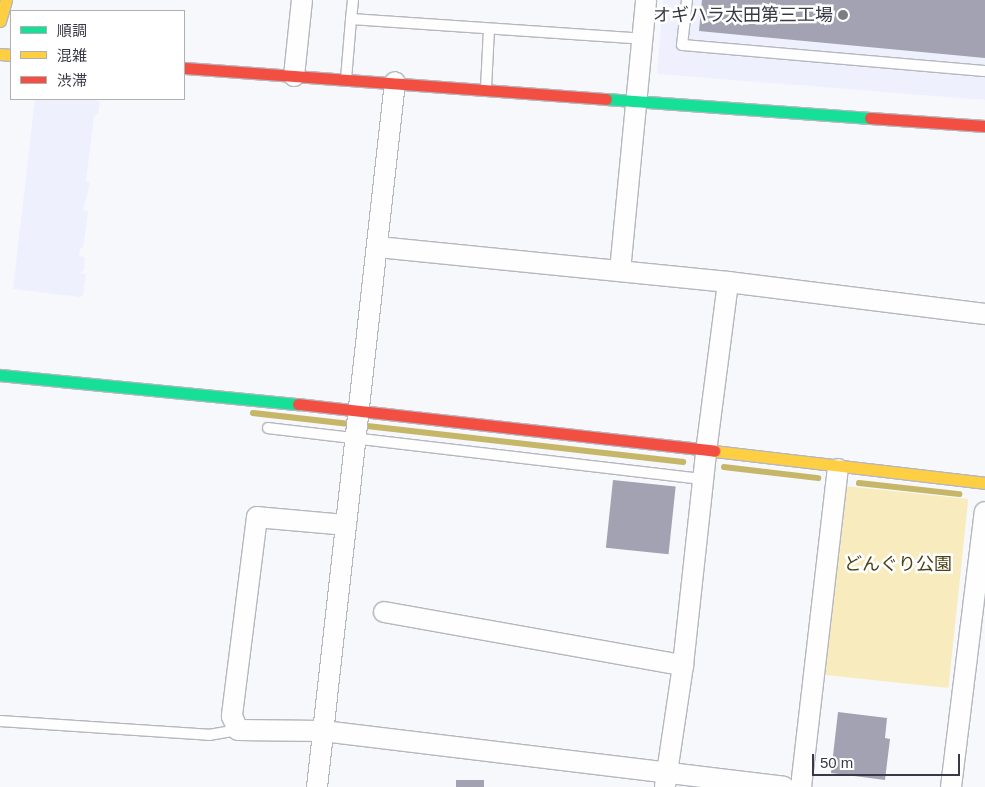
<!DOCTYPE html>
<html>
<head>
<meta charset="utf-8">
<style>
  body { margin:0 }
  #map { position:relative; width:985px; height:787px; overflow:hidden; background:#f7f8fc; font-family:Arial,"Noto Sans JP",sans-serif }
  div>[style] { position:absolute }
  .built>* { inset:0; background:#eef0fe }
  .green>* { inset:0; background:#f8ecbf; transform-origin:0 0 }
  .stream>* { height:5.5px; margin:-2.75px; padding:0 2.75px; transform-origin:2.75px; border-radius:2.75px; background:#c6b668 }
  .building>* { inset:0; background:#a2a2b3; transform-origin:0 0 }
  .roads { filter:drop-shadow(1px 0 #b6b7be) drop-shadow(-1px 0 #b6b7be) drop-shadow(0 1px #b6b7be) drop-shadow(0 -1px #b6b7be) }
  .lane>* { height:10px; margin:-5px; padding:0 5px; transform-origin:5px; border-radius:5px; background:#fefeff }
  .street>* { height:20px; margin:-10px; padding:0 10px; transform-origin:10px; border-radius:10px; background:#fefeff }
  .fast>* { height:11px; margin:-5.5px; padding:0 5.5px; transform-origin:5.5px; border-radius:5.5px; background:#16e098 }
  .slow>* { height:11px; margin:-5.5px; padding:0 5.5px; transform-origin:5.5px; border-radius:5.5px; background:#ffcf43 }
  .jam>* { height:11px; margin:-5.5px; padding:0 5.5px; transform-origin:5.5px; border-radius:5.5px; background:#f24e42 }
  .dots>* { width:14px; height:14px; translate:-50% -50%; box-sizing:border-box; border:2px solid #fff; border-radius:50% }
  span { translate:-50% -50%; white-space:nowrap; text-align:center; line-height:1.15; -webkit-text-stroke:5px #fff; paint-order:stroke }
  .poi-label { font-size:18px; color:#383944 }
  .right { translate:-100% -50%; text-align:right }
  .park-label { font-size:18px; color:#4c4215 }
  .legend { position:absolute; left:10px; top:10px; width:175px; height:90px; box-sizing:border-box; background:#fff; border:1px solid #afb0b4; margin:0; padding:6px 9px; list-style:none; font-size:15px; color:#383944 }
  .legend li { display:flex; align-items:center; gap:10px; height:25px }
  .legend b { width:25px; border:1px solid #afb0b4 }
  .scale { position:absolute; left:812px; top:754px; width:148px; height:22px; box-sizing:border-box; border:2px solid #383944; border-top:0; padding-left:6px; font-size:15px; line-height:18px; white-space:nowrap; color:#383944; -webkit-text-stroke:4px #fff; paint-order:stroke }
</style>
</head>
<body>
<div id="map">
  <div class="built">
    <div style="clip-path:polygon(663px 0,985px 0,985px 100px,657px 74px)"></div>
    <div style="clip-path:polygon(35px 99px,93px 99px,100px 102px,98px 114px,94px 116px,86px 182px,90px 183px,83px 210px,88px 211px,83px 249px,80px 248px,79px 256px,85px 257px,84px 270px,79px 273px,86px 274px,83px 295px,80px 297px,13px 289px)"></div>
  </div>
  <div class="green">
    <div style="left:845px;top:486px;width:124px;height:190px;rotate:6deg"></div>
  </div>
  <div class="stream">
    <div style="left:253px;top:413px;width:433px;rotate:6.5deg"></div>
    <div style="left:724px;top:467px;width:95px;rotate:6.7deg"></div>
    <div style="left:859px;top:483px;width:101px;rotate:6.3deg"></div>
  </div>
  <div class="building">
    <div style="clip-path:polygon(702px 0,985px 0,985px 58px,699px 31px)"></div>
    <div style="left:613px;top:480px;width:63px;height:68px;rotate:6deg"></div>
    <div style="clip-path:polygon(838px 712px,887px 718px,885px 738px,890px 739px,885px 780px,831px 773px)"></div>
    <div style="left:456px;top:780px;width:28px;height:7px"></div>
  </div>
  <div class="roads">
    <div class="lane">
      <div style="left:353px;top:0;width:19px;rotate:96deg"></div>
      <div style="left:351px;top:19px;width:292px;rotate:3.9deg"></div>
      <div style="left:687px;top:0;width:45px;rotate:96.3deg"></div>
      <div style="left:682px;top:45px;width:304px;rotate:4.9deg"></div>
      <div style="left:346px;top:79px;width:60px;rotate:-85.2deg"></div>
      <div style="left:486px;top:88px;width:59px;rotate:-87.1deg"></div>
      <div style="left:268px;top:428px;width:438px;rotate:6.7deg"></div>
      <div style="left:0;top:721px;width:209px;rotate:3.8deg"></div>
      <div style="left:209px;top:735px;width:29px;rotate:-10deg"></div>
    </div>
    <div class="street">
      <div style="left:294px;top:76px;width:76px;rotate:-84deg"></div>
      <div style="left:378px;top:247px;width:352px;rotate:5.7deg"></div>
      <div style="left:728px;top:282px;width:259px;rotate:7.1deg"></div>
      <div style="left:620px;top:271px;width:272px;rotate:-84.5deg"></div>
      <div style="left:346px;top:525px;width:89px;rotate:-174.9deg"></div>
      <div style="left:257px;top:517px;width:201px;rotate:97.2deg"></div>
      <div style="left:232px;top:716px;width:15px;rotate:67deg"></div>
      <div style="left:238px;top:730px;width:85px;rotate:0.7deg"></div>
      <div style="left:323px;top:731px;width:464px;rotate:6.9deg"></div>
      <div style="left:384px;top:612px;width:304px;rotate:10.1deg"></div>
      <div style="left:665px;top:786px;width:122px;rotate:-81.5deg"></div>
      <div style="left:683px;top:665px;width:214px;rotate:-83.8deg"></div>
      <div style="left:706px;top:452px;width:171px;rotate:-82.6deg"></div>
      <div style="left:317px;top:787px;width:709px;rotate:-83.69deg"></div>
      <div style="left:801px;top:787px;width:320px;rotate:-83.4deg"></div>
      <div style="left:951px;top:787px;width:277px;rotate:-83deg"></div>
    </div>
    <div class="fast">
      <div style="left:606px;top:99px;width:265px;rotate:4.1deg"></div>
      <div style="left:0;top:375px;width:299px;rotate:5.6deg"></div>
    </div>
    <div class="slow">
      <div style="left:0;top:21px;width:22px;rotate:-74deg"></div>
      <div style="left:0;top:54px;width:11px;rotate:5deg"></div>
      <div style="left:714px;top:451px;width:273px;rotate:6.7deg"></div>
    </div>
    <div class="jam">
      <div style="left:184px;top:68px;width:423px;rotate:4.2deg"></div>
      <div style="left:870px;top:118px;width:115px;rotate:4deg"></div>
      <div style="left:298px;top:404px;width:419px;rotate:6.4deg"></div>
    </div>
  </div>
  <div class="dots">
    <div style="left:843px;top:15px;background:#7b7c84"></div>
  </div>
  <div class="poi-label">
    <span class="right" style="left:833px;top:15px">オギハラ太田第三工場</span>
  </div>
  <div class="park-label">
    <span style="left:898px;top:564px">どんぐり公園</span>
  </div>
  <ul class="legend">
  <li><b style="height:6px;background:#16e098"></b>順調</li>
  <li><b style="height:6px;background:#ffcf43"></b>混雑</li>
  <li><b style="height:6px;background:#f24e42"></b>渋滞</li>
  </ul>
  <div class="scale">50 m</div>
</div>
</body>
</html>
